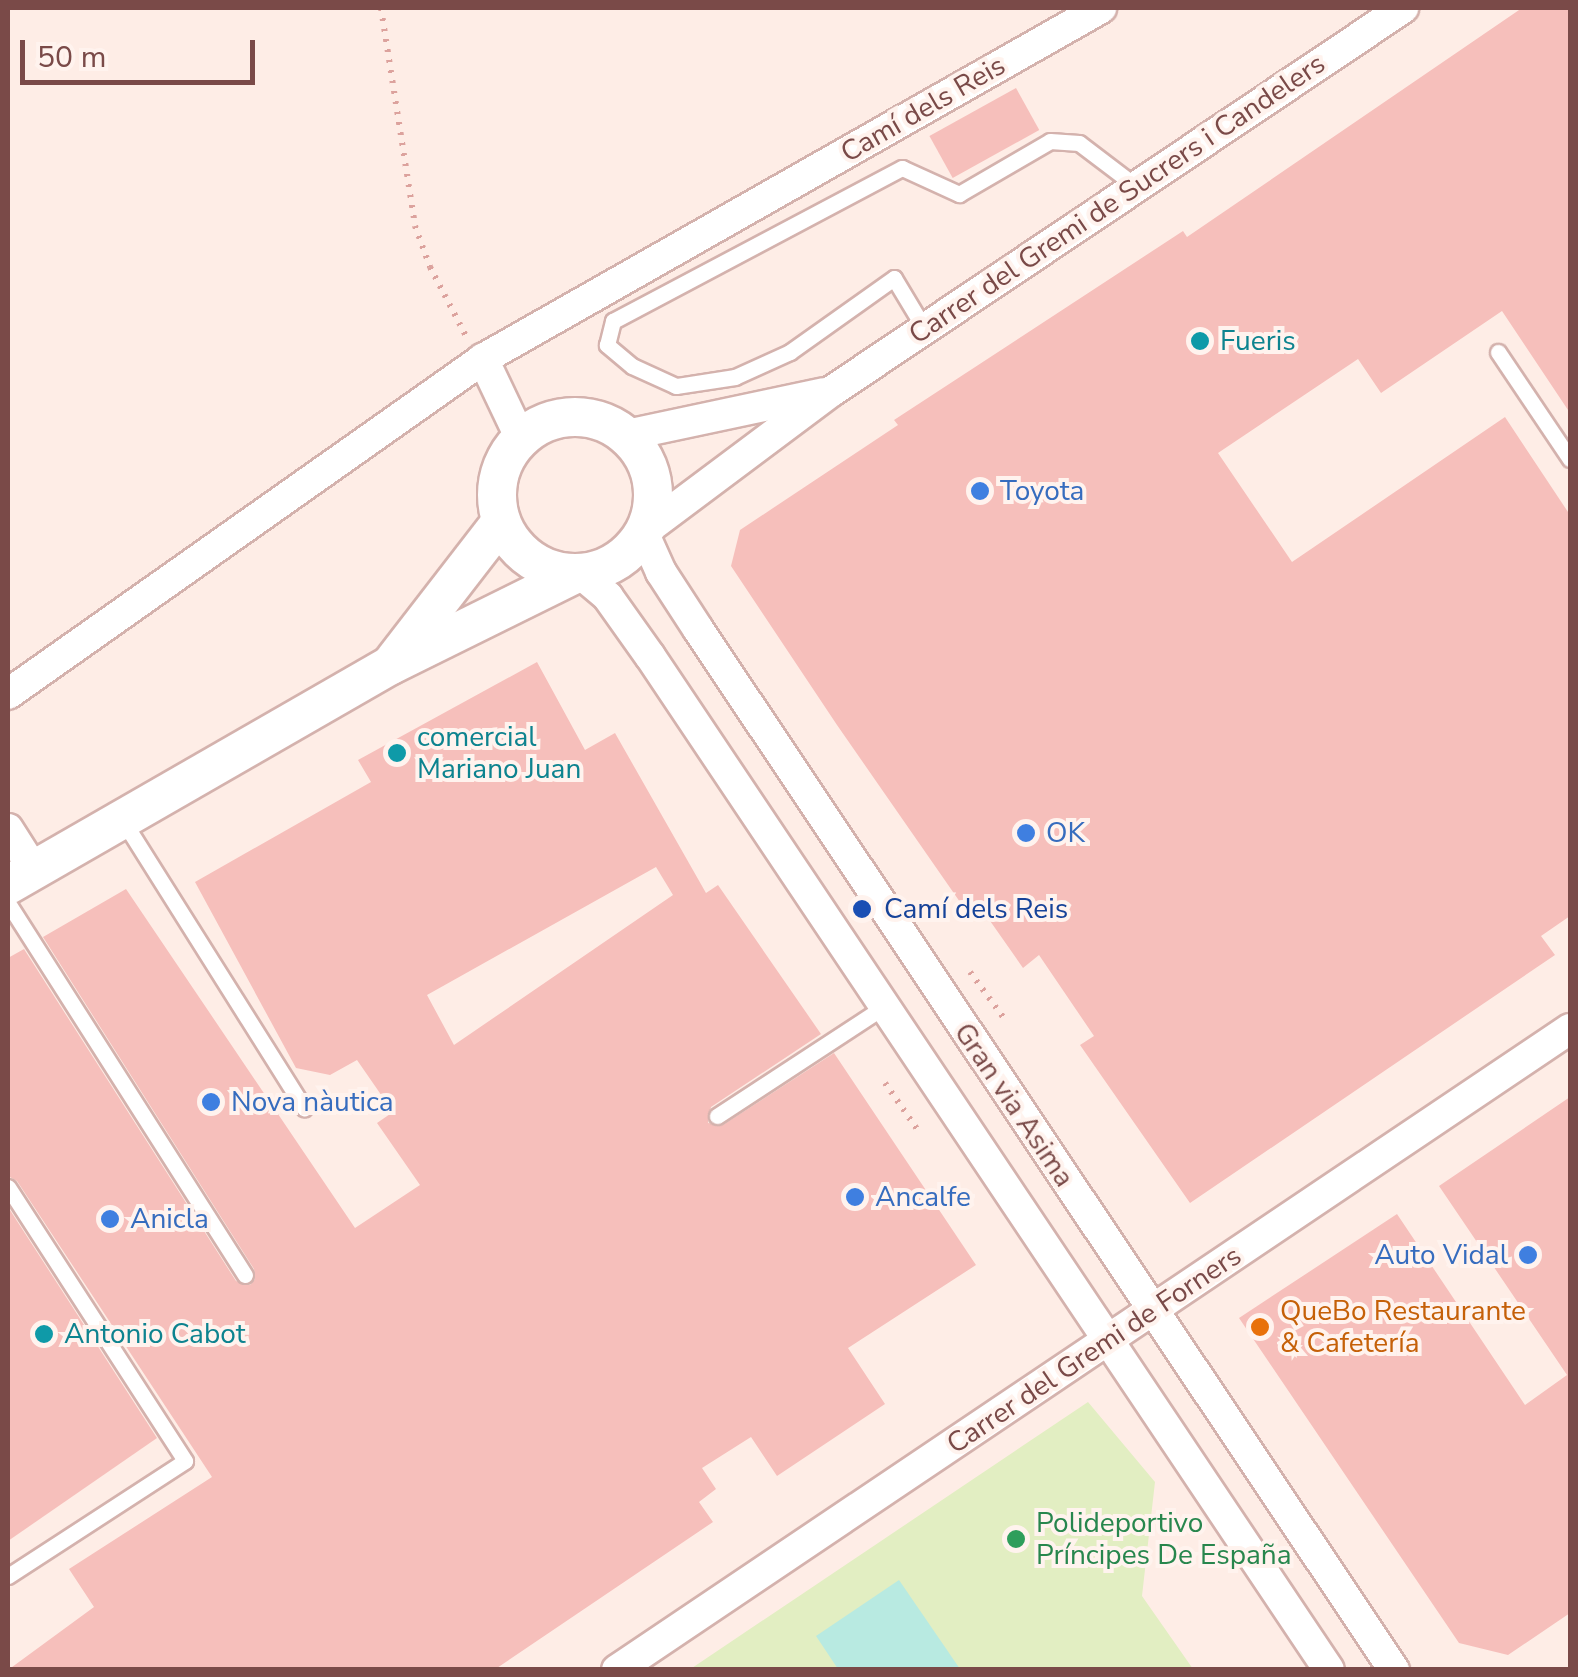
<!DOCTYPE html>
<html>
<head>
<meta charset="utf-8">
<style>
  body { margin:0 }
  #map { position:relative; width:1578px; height:1677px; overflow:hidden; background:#feede6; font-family:"Nunito Sans",sans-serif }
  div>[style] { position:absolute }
  .green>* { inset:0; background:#e2eec2 }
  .water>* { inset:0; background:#b8eae1 }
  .building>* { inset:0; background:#f6bfbb; transform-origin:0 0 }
  .path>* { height:6px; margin-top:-3px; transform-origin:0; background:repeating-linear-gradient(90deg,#dca29d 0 2.5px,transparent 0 10.5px) }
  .roads { filter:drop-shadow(2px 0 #d4b2ad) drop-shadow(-2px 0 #d4b2ad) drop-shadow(0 2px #d4b2ad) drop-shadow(0 -2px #d4b2ad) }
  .service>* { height:15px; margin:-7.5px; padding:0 7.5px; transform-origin:7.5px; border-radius:7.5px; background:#fff }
  .minor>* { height:30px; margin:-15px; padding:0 15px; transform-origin:15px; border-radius:15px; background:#fff }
  .tertiary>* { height:38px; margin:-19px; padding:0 19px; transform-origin:19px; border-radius:19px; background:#fff }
  .tertiary>.ring { margin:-19px; padding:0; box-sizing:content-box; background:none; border:38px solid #fff; border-radius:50% }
  .dots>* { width:28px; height:28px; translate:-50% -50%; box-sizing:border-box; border:5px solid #fff3ee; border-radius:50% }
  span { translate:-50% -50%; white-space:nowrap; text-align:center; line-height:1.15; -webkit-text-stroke:8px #fff3ee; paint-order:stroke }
  .street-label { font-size:28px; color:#7a4a48 }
  .culture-label { font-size:28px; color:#0d838f }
  .left { translate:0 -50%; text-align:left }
  .shop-label { font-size:28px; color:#366cbe }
  .right { translate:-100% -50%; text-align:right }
  .transit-label { font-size:28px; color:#164399 }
  .food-label { font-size:28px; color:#c56008 }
  .leisure-label { font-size:28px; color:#27864d }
  .frame { position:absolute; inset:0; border:10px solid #7a4a48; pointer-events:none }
  .scale { position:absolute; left:20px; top:40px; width:235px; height:45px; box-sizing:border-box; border:5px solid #7a4a48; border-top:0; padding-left:12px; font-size:30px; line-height:35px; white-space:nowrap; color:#7a4a48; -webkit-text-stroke:8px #fff3ee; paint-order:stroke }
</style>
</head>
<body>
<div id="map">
  <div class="green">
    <div style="clip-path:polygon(1088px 1402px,1155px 1482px,1142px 1596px,1193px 1669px,689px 1670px)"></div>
  </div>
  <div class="water">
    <div style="clip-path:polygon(899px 1580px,960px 1669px,838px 1669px,816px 1636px)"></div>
  </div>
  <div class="building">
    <div style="clip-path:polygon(1522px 8px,1570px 8px,1570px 413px,1502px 311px,1381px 393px,1358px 359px,1218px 453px,1292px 562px,1505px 417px,1570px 515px,1570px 916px,1541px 936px,1555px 955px,1190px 1203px,1080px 1045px,1094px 1036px,1039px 955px,1023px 968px,981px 908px,969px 915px,837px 725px,731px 566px,740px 530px,898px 425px,894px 420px,1183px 231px,1187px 237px)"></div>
    <div style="left:1016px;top:88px;width:48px;height:99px;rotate:61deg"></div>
    <div style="clip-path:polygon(evenodd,537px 662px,585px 750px,615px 733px,706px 893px,718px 885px,821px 1034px,711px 1107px,708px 1123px,723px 1125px,834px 1053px,976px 1265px,848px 1348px,885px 1404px,777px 1476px,751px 1437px,702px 1468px,716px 1489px,699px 1502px,713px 1522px,494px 1670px,8px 1670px,94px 1607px,69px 1569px,212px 1477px,17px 1181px,8px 1176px,8px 958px,24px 949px,236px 1281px,250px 1285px,255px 1279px,254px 1269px,43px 937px,126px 889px,355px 1228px,420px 1185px,377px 1123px,393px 1112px,357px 1060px,330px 1075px,296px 1068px,195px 882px,371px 782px,358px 760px,537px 662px,656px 867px,673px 895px,454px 1045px,427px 995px,656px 867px)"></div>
    <div style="clip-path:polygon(1570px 1097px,1570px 1613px,1508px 1655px,1459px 1643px,1239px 1318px,1397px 1214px,1525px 1405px,1567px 1375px,1439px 1186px)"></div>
    <div style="clip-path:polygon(8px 1207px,157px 1438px,8px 1541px)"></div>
  </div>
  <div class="path">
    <div style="left:381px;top:8px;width:221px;rotate:81.1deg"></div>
    <div style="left:415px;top:226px;width:44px;rotate:69.9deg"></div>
    <div style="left:430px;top:267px;width:80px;rotate:62.5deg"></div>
    <div style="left:970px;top:972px;width:56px;rotate:53.7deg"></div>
    <div style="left:885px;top:1083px;width:60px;rotate:55.2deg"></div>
  </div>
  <div class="roads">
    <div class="service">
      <div style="left:924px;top:328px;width:58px;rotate:-121deg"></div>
      <div style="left:894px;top:278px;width:128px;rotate:144.6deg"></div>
      <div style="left:790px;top:352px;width:60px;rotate:155.6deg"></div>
      <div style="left:735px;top:377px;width:60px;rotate:171.3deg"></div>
      <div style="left:676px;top:386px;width:48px;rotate:-155.6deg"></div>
      <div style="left:632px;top:366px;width:33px;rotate:-140deg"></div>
      <div style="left:607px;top:345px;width:25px;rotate:-76deg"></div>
      <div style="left:613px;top:321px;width:327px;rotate:-27.9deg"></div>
      <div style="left:902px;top:168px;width:63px;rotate:24.5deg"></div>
      <div style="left:959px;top:194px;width:105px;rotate:-30.2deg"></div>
      <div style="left:1050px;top:141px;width:29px;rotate:4deg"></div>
      <div style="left:1079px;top:143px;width:73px;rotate:37.2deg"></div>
      <div style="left:1498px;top:352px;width:129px;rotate:56.1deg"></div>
      <div style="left:122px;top:819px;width:342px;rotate:57.8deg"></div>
      <div style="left:8px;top:903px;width:441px;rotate:57.5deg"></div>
      <div style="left:717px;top:1116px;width:201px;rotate:-33.2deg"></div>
      <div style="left:8px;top:1187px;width:326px;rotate:57.1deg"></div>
      <div style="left:185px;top:1461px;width:211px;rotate:147deg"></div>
    </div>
    <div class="minor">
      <div style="left:627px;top:435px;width:201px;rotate:-12deg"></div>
      <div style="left:521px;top:439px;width:89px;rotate:-115.4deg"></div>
      <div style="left:483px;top:359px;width:711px;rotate:-29.59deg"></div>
      <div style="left:646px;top:530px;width:232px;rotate:-36.8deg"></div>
      <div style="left:832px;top:391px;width:688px;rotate:-33.85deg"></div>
      <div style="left:644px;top:534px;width:42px;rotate:65.9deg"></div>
      <div style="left:661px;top:572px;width:68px;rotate:57deg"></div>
      <div style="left:698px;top:629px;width:1252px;rotate:56.23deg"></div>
      <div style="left:581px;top:574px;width:35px;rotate:40deg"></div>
      <div style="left:608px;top:597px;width:72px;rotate:54.6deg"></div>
      <div style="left:650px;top:656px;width:1220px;rotate:56.19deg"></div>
      <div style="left:8px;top:694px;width:581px;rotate:-35.19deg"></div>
      <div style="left:8px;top:829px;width:49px;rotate:57.6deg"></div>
      <div style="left:617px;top:1670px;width:1149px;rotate:-33.93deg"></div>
    </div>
    <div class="tertiary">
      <div class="ring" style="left:497px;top:417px;width:118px;height:118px"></div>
      <div style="left:395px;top:659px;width:173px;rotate:-52.3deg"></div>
      <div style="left:8px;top:885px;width:442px;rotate:-29.9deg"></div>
      <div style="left:391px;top:665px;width:205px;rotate:-26.3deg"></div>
    </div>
  </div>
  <div class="dots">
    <div style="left:1200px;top:341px;background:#0f9aa8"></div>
    <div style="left:980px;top:491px;background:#3f7fe0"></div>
    <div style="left:397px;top:753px;background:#0f9aa8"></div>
    <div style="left:1026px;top:833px;background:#3f7fe0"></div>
    <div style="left:862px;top:909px;background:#1a4fb4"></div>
    <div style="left:211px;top:1102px;background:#3f7fe0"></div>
    <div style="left:855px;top:1197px;background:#3f7fe0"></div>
    <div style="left:110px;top:1219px;background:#3f7fe0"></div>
    <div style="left:1528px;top:1255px;background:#3f7fe0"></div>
    <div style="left:1260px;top:1327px;background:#e8710a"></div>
    <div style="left:44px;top:1334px;background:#0f9aa8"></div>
    <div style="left:1016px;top:1539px;background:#2e9e5b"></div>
  </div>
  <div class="street-label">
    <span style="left:923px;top:109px;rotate:-30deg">Camí dels Reis</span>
    <span style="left:1117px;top:199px;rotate:-34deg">Carrer del Gremi de Sucrers i Candelers</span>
    <span style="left:1014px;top:1105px;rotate:56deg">Gran via Asima</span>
    <span style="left:1094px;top:1350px;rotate:-34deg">Carrer del Gremi de Forners</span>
  </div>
  <div class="culture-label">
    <span class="left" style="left:1220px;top:341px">Fueris</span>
    <span class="left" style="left:417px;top:753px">comercial<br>Mariano Juan</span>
    <span class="left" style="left:64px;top:1334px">Antonio Cabot</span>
  </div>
  <div class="shop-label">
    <span class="left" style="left:1000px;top:491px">Toyota</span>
    <span class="left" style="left:1046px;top:833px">OK</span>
    <span class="left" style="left:231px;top:1102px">Nova nàutica</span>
    <span class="left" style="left:875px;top:1197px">Ancalfe</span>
    <span class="left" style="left:130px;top:1219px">Anicla</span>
    <span class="right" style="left:1508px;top:1255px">Auto Vidal</span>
  </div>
  <div class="transit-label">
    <span class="left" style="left:884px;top:909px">Camí dels Reis</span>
  </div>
  <div class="food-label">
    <span class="left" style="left:1280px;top:1327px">QueBo Restaurante<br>&amp; Cafetería</span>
  </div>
  <div class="leisure-label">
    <span class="left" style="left:1036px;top:1539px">Polideportivo<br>Príncipes De España</span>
  </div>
  <div class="frame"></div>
  <div class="scale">50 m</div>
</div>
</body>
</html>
